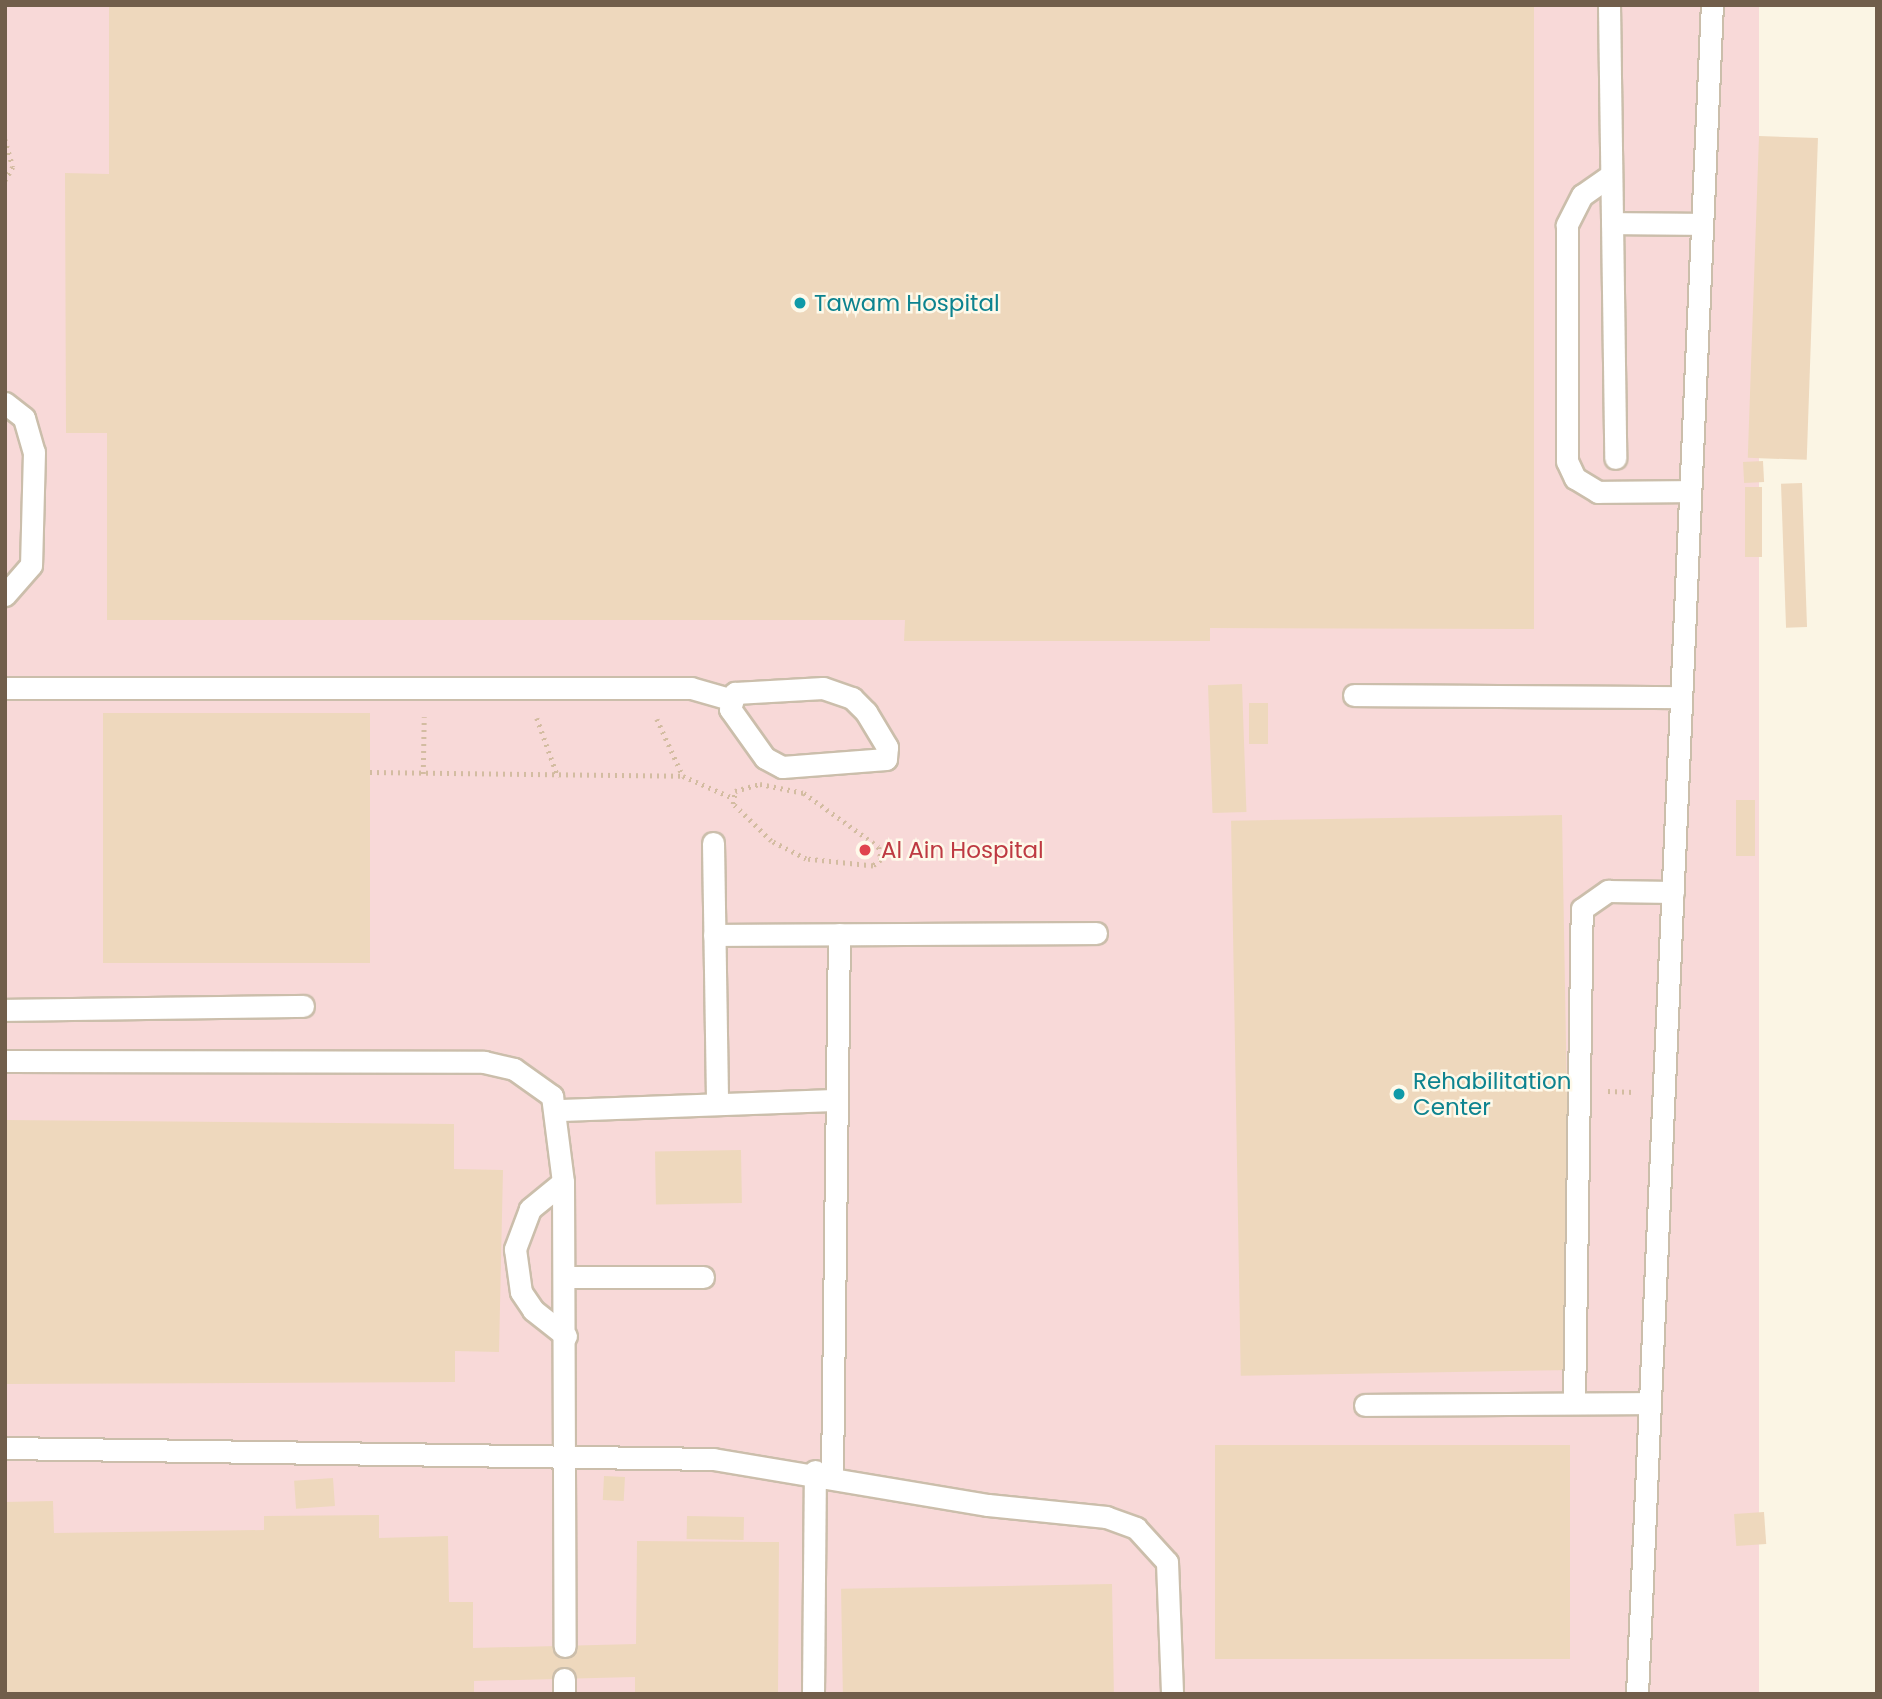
<!DOCTYPE html>
<html>
<head>
<meta charset="utf-8">
<style>
  body { margin:0 }
  #map { position:relative; width:1882px; height:1699px; overflow:hidden; background:#fbf5e4; font-family:Poppins,sans-serif }
  div>[style] { position:absolute }
  .medical>* { inset:0; background:#f8d9d8; transform-origin:0 0 }
  .building>* { inset:0; background:#eed8bd; transform-origin:0 0 }
  .path>* { height:4.5px; margin-top:-2.25px; transform-origin:0; background:repeating-linear-gradient(90deg,#d3bca1 0 2px,transparent 0 7px) }
  .roads { filter:drop-shadow(2px 0 #cbbeab) drop-shadow(-2px 0 #cbbeab) drop-shadow(0 2px #cbbeab) drop-shadow(0 -2px #cbbeab) }
  .service>* { height:21px; margin:-10.5px; padding:0 10.5px; transform-origin:10.5px; border-radius:10.5px; background:#fff }
  .dots>* { width:19px; height:19px; translate:-50% -50%; box-sizing:border-box; border:4px solid #fef9ea; border-radius:50% }
  span { translate:-50% -50%; white-space:nowrap; text-align:center; line-height:1.15; -webkit-text-stroke:5px #fef9ea; paint-order:stroke }
  .culture-label { font-size:23px; color:#0d838f }
  .left { translate:0 -50%; text-align:left }
  .health-label { font-size:23px; color:#be3a42 }
  .frame { position:absolute; inset:0; border:7px solid #715e4b; pointer-events:none }
</style>
</head>
<body>
<div id="map">
  <div class="medical">
    <div style="left:5px;top:5px;width:1754px;height:1689px"></div>
  </div>
  <div class="building">
    <div style="clip-path:polygon(109px 5px,1534px 5px,1534px 629px,1210px 628px,1210px 641px,904px 641px,905px 620px,107px 620px,107px 433px,66px 433px,65px 173px,109px 174px)"></div>
    <div style="left:1759px;top:136px;width:59px;height:322px;rotate:2deg"></div>
    <div style="left:1763px;top:461px;width:21px;height:20px;rotate:87deg"></div>
    <div style="left:1802px;top:483px;width:144px;height:21px;rotate:88deg"></div>
    <div style="left:1745px;top:487px;width:17px;height:70px"></div>
    <div style="left:1242px;top:684px;width:128px;height:34px;rotate:88deg"></div>
    <div style="left:1249px;top:703px;width:19px;height:41px"></div>
    <div style="left:370px;top:713px;width:250px;height:267px;rotate:90deg"></div>
    <div style="left:1736px;top:800px;width:19px;height:56px"></div>
    <div style="left:1562px;top:815px;width:555px;height:331px;rotate:89deg"></div>
    <div style="clip-path:polygon(5px 1120px,454px 1124px,454px 1169px,503px 1170px,499px 1352px,455px 1351px,455px 1382px,5px 1384px)"></div>
    <div style="left:741px;top:1150px;width:53px;height:86px;rotate:89deg"></div>
    <div style="left:1215px;top:1445px;width:355px;height:214px"></div>
    <div style="left:604px;top:1476px;width:21px;height:24px;rotate:3deg"></div>
    <div style="left:333px;top:1478px;width:28px;height:39px;rotate:86deg"></div>
    <div style="clip-path:polygon(53px 1501px,54px 1533px,264px 1530px,264px 1516px,379px 1515px,379px 1538px,448px 1536px,449px 1602px,473px 1602px,473px 1648px,636px 1644px,637px 1541px,779px 1542px,778px 1694px,635px 1694px,635px 1677px,474px 1681px,474px 1694px,5px 1694px,5px 1502px)"></div>
    <div style="left:1764px;top:1512px;width:32px;height:30px;rotate:86deg"></div>
    <div style="left:687px;top:1516px;width:57px;height:23px;rotate:1deg"></div>
    <div style="left:1112px;top:1584px;width:110px;height:271px;rotate:89deg"></div>
  </div>
  <div class="path">
    <div style="left:5px;top:139px;width:29px;rotate:74deg"></div>
    <div style="left:13px;top:167px;width:16px;rotate:120deg"></div>
    <div style="left:537px;top:718px;width:63px;rotate:70.4deg"></div>
    <div style="left:657px;top:719px;width:63px;rotate:65.5deg"></div>
    <div style="left:370px;top:772px;width:313px;rotate:0.7deg"></div>
    <div style="left:683px;top:776px;width:55px;rotate:23.7deg"></div>
    <div style="left:423px;top:774px;width:57px;rotate:-89deg"></div>
    <div style="left:760px;top:784px;width:45px;rotate:11.6deg"></div>
    <div style="left:804px;top:793px;width:92px;rotate:35.8deg"></div>
    <div style="left:879px;top:847px;width:13px;rotate:81deg"></div>
    <div style="left:881px;top:860px;width:10px;rotate:143deg"></div>
    <div style="left:873px;top:866px;width:67px;rotate:-174deg"></div>
    <div style="left:806px;top:859px;width:39px;rotate:-153deg"></div>
    <div style="left:771px;top:841px;width:53px;rotate:-135.8deg"></div>
    <div style="left:733px;top:804px;width:13px;rotate:-81deg"></div>
    <div style="left:735px;top:791px;width:26px;rotate:-16deg"></div>
    <div style="left:1608px;top:1091px;width:26px;rotate:2deg"></div>
  </div>
  <div class="roads">
    <div class="service">
      <div style="left:1609px;top:5px;width:453px;rotate:89.2deg"></div>
      <div style="left:1611px;top:175px;width:35px;rotate:145deg"></div>
      <div style="left:1582px;top:195px;width:34px;rotate:117deg"></div>
      <div style="left:1567px;top:225px;width:236px;rotate:90deg"></div>
      <div style="left:1567px;top:461px;width:19px;rotate:65deg"></div>
      <div style="left:1575px;top:478px;width:27px;rotate:31deg"></div>
      <div style="left:1598px;top:492px;width:92px;rotate:-0.6deg"></div>
      <div style="left:1612px;top:223px;width:90px;rotate:0.6deg"></div>
      <div style="left:5px;top:403px;width:24px;rotate:38deg"></div>
      <div style="left:24px;top:418px;width:35px;rotate:74deg"></div>
      <div style="left:34px;top:452px;width:113px;rotate:91.5deg"></div>
      <div style="left:31px;top:565px;width:40px;rotate:131deg"></div>
      <div style="left:5px;top:688px;width:686px"></div>
      <div style="left:691px;top:688px;width:40px;rotate:16deg"></div>
      <div style="left:823px;top:688px;width:31px;rotate:19deg"></div>
      <div style="left:852px;top:698px;width:20px;rotate:45deg"></div>
      <div style="left:866px;top:712px;width:41px;rotate:59deg"></div>
      <div style="left:887px;top:747px;width:12px;rotate:95deg"></div>
      <div style="left:886px;top:759px;width:104px;rotate:175.6deg"></div>
      <div style="left:782px;top:767px;width:19px;rotate:-152deg"></div>
      <div style="left:765px;top:758px;width:60px;rotate:-125.5deg"></div>
      <div style="left:730px;top:709px;width:17px;rotate:-73deg"></div>
      <div style="left:735px;top:693px;width:88px;rotate:-3.3deg"></div>
      <div style="left:1354px;top:695px;width:327px;rotate:0.4deg"></div>
      <div style="left:713px;top:843px;width:261px;rotate:89.1deg"></div>
      <div style="left:714px;top:935px;width:382px;rotate:-0.3deg"></div>
      <div style="left:5px;top:1010px;width:298px;rotate:-0.8deg"></div>
      <div style="left:5px;top:1061px;width:479px;rotate:0.1deg"></div>
      <div style="left:484px;top:1062px;width:31px;rotate:13deg"></div>
      <div style="left:514px;top:1069px;width:47px;rotate:35.4deg"></div>
      <div style="left:552px;top:1096px;width:87px;rotate:82.7deg"></div>
      <div style="left:563px;top:1182px;width:464px;rotate:89.8deg"></div>
      <div style="left:558px;top:1110px;width:279px;rotate:-2.1deg"></div>
      <div style="left:563px;top:1182px;width:43px;rotate:140.7deg"></div>
      <div style="left:530px;top:1209px;width:43px;rotate:110.6deg"></div>
      <div style="left:515px;top:1249px;width:43px;rotate:82.1deg"></div>
      <div style="left:521px;top:1292px;width:22px;rotate:56deg"></div>
      <div style="left:533px;top:1310px;width:42px;rotate:38.2deg"></div>
      <div style="left:565px;top:1277px;width:138px"></div>
      <div style="left:1574px;top:1403px;width:494px;rotate:-89.1deg"></div>
      <div style="left:1582px;top:909px;width:32px;rotate:-35deg"></div>
      <div style="left:1608px;top:891px;width:65px;rotate:0.9deg"></div>
      <div style="left:1365px;top:1405px;width:285px;rotate:-0.4deg"></div>
      <div style="left:5px;top:1448px;width:708px;rotate:0.89deg"></div>
      <div style="left:713px;top:1459px;width:279px;rotate:9.5deg"></div>
      <div style="left:988px;top:1505px;width:119px;rotate:5.8deg"></div>
      <div style="left:1106px;top:1517px;width:32px;rotate:20deg"></div>
      <div style="left:1136px;top:1528px;width:46px;rotate:47.6deg"></div>
      <div style="left:1167px;top:1562px;width:132px;rotate:87.8deg"></div>
      <div style="left:832px;top:1474px;width:540px;rotate:-89.26deg"></div>
      <div style="left:564px;top:1694px;width:15px;rotate:-90deg"></div>
      <div style="left:813px;top:1694px;width:223px;rotate:-89.5deg"></div>
      <div style="left:1637px;top:1694px;width:1691px;rotate:-87.46deg"></div>
    </div>
  </div>
  <div class="dots">
    <div style="left:800px;top:303px;background:#0f9aa8"></div>
    <div style="left:865px;top:850px;background:#e0444e"></div>
    <div style="left:1399px;top:1094px;background:#0f9aa8"></div>
  </div>
  <div class="culture-label">
    <span class="left" style="left:814px;top:303px">Tawam Hospital</span>
    <span class="left" style="left:1413px;top:1094px">Rehabilitation<br>Center</span>
  </div>
  <div class="health-label">
    <span class="left" style="left:881px;top:850px">Al Ain Hospital</span>
  </div>
  <div class="frame"></div>
</div>
</body>
</html>
